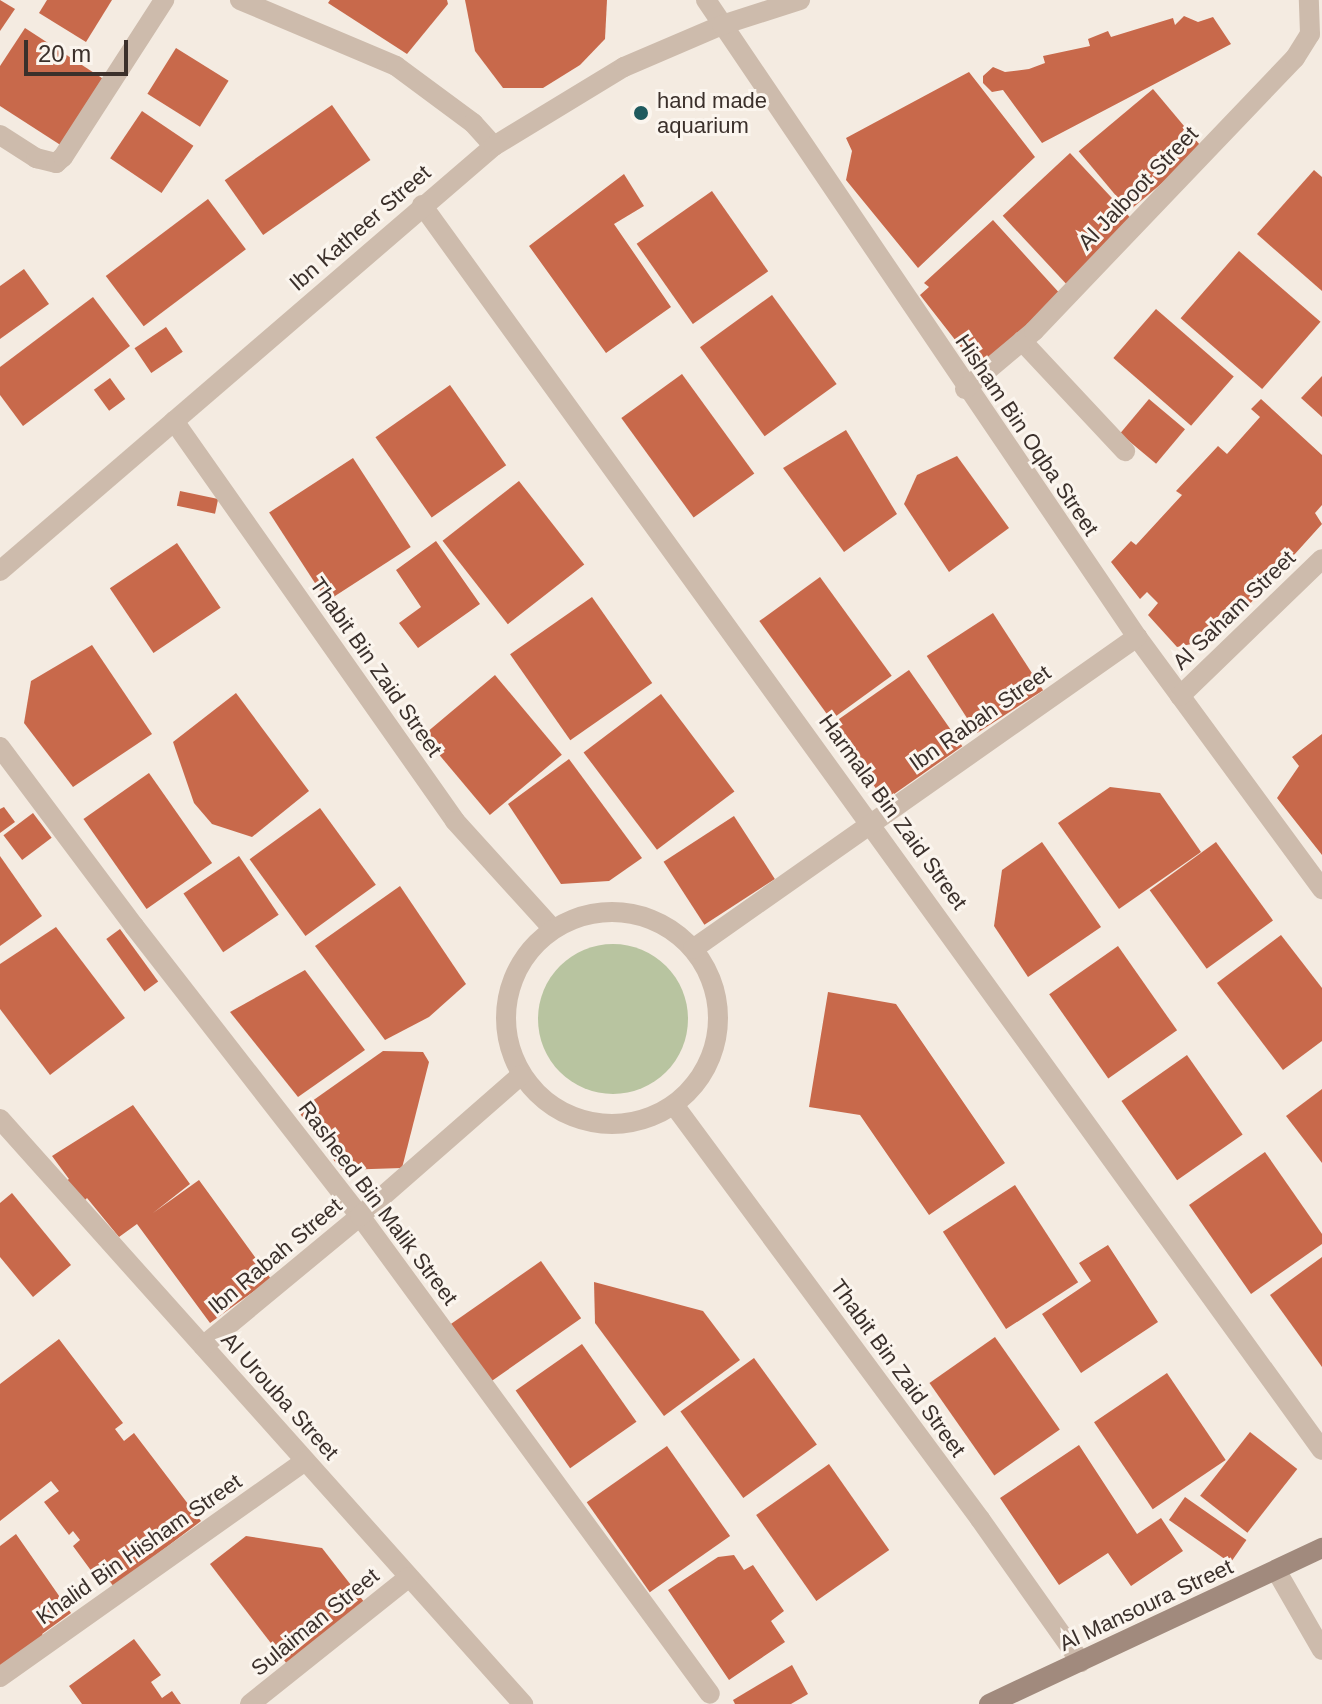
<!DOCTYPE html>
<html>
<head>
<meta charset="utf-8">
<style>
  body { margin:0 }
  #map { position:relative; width:1322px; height:1704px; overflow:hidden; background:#f4ebe1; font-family:Arial,sans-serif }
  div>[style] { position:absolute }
  .green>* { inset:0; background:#b8c4a0 }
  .round { border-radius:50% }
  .building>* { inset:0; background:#c8694b; transform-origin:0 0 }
  .lane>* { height:20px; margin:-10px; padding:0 10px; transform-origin:10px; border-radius:10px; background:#cdbbac }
  .street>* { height:20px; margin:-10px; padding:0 10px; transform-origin:10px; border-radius:10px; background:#cdbbac }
  .street>.ring { margin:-10px; padding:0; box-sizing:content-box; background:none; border:20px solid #cdbbac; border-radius:50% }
  .secondary>* { height:20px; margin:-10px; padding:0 10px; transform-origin:10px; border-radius:10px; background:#a18a7d }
  .dots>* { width:22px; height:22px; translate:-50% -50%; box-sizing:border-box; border:4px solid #fbf5ee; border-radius:50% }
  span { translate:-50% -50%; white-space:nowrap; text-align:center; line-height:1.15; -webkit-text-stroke:6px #fbf5ee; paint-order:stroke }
  .poi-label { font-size:22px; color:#3b302b }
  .left { translate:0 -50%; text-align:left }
  .street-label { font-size:22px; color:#3b302b }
  .scale { position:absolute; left:24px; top:40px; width:104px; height:36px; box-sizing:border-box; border:4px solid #3b302b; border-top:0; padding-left:10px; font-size:24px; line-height:28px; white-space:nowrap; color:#3b302b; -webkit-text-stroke:6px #fbf5ee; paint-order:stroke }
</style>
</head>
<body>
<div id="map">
  <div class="green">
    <div class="round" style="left:538px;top:944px;width:150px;height:150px"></div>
  </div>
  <div class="building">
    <div style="clip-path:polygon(0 0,15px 9px,0 31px)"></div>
    <div style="clip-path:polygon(47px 0,112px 0,86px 42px,39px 13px)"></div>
    <div style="clip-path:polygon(330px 0,447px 0,448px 4px,407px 54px,328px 3px)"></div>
    <div style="clip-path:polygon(465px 0,607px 0,605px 39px,580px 65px,543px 88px,503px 88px,475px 51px)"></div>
    <div style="clip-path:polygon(1184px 16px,1198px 22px,1213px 17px,1231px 44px,1042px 143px,1003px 90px,992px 92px,983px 83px,983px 76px,993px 67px,1005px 72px,1029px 69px,1045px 63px,1043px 56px,1090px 46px,1088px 39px,1108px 31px,1111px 37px,1173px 18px,1175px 25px)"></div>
    <div style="clip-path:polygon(25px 28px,105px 80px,62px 146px,0 106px,0 66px)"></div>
    <div style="left:176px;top:48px;width:62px;height:54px;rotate:32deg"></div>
    <div style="clip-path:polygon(969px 72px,1035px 157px,918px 268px,846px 180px,852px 151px,846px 138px)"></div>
    <div style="left:1153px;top:89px;width:78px;height:97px;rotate:50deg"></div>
    <div style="left:332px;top:105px;width:67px;height:131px;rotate:55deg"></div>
    <div style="left:142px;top:111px;width:62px;height:57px;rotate:34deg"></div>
    <div style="left:1070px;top:153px;width:98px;height:92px;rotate:47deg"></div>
    <div style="clip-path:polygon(1314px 170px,1322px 177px,1322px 291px,1257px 234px)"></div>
    <div style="clip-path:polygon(624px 174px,644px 206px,614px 224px,671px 307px,606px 353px,529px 246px)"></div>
    <div style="left:712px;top:191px;width:98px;height:92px;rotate:55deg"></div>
    <div style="left:208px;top:199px;width:63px;height:128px;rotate:53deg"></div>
    <div style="clip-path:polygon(993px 220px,1063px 297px,994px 359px,980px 362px,967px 347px,963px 350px,920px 295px,929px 287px,924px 283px)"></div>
    <div style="left:1239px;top:251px;width:108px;height:89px;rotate:41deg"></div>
    <div style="clip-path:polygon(24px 269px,49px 304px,0 339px,0 286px)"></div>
    <div style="left:772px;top:295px;width:110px;height:89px;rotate:54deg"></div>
    <div style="clip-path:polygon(93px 297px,130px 346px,23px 426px,0 395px,0 367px)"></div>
    <div style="left:1156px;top:309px;width:103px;height:65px;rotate:41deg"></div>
    <div style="left:166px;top:327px;width:30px;height:38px;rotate:56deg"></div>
    <div style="left:682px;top:374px;width:123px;height:75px;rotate:54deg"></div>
    <div style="clip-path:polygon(1322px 376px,1322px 417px,1301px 398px)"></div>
    <div style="left:110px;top:378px;width:26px;height:20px;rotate:54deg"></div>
    <div style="left:450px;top:385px;width:98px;height:91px;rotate:55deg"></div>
    <div style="left:1149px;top:399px;width:47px;height:45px;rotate:40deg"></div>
    <div style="clip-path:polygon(1261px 399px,1322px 455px,1322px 505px,1315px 513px,1322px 524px,1294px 555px,1288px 549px,1259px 581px,1266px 586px,1247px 607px,1237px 597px,1216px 619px,1221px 624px,1206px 641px,1177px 647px,1148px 615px,1158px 603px,1147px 592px,1140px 599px,1111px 562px,1131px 541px,1136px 545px,1182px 495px,1176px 491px,1218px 446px,1227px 454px,1260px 417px,1251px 409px)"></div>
    <div style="clip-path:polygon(846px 430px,897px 514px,844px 552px,783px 468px)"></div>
    <div style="clip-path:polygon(957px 456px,1009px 528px,949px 572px,904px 504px,917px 475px)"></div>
    <div style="left:353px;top:458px;width:106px;height:100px;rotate:57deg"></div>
    <div style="left:519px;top:481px;width:106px;height:97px;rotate:52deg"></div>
    <div style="left:180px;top:491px;width:39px;height:15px;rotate:12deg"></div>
    <div style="clip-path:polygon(436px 541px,480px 604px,418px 648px,399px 623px,421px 607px,396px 570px)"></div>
    <div style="left:177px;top:543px;width:78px;height:81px;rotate:56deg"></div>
    <div style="left:820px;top:577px;width:122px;height:75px;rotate:54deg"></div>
    <div style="left:592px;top:597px;width:105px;height:100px;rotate:55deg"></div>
    <div style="left:993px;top:613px;width:92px;height:79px;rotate:57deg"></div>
    <div style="clip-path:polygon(92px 645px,152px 734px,73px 787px,24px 723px,31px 681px)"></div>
    <div style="left:909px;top:670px;width:93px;height:95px;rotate:55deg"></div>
    <div style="left:495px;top:675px;width:104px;height:94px;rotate:50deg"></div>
    <div style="clip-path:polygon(236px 693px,309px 791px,252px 837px,212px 824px,194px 803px,173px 742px)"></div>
    <div style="left:661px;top:694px;width:122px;height:97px;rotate:53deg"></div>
    <div style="clip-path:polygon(1322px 734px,1322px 855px,1277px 798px,1299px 766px,1292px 757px)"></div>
    <div style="clip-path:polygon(569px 759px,642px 858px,609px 881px,561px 884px,508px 804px)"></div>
    <div style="left:149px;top:773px;width:110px;height:80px;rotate:55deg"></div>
    <div style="clip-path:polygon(1110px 787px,1160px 793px,1201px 852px,1119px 909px,1058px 823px)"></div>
    <div style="clip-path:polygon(4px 807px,15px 822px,0 833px,0 809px)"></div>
    <div style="left:320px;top:808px;width:95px;height:87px;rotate:54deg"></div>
    <div style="left:33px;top:813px;width:31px;height:37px;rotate:53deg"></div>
    <div style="left:734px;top:816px;width:75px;height:84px;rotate:57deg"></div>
    <div style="clip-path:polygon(1042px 842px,1101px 927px,1028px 977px,994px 926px,1002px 870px)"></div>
    <div style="left:1216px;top:842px;width:97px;height:82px;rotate:54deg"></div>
    <div style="clip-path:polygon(0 856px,42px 916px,0 946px)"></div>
    <div style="left:239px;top:856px;width:71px;height:67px;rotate:56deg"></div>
    <div style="clip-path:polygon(400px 886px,466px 984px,429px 1017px,385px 1040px,315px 946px)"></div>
    <div style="clip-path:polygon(56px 927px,125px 1018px,50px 1075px,0 1009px,0 964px)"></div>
    <div style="left:120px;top:929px;width:65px;height:17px;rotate:54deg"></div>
    <div style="clip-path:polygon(1281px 935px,1322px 988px,1322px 1041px,1283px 1070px,1217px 983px)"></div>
    <div style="left:1118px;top:946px;width:103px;height:84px;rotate:55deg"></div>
    <div style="clip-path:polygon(305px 970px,365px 1050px,298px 1097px,230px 1012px)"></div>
    <div style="clip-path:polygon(828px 992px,896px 1004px,1005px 1163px,929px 1215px,860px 1115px,809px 1107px)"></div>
    <div style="clip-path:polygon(383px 1051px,423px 1052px,429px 1062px,402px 1168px,341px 1170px,298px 1111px)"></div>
    <div style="left:1187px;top:1055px;width:97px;height:80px;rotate:55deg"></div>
    <div style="clip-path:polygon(1322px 1089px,1322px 1163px,1286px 1116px)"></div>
    <div style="clip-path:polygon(133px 1105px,190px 1184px,153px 1213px,199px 1180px,271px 1279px,210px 1323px,137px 1224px,119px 1237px,87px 1198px,79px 1206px,61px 1184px,69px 1179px,52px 1156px)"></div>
    <div style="clip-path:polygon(1265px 1152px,1322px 1234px,1322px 1244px,1251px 1294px,1189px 1205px)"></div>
    <div style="left:1015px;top:1185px;width:116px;height:86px;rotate:57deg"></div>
    <div style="clip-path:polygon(12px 1193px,71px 1265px,33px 1297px,0 1257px,0 1203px)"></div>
    <div style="clip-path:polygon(1108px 1245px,1158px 1322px,1081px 1373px,1042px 1314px,1091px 1281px,1079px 1263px)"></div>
    <div style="clip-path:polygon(1322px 1257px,1322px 1367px,1270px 1295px)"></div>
    <div style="left:541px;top:1261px;width:70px;height:110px;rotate:55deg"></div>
    <div style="clip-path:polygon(594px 1282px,703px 1311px,740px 1360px,664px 1416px,595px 1323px)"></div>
    <div style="left:995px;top:1337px;width:113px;height:80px;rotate:55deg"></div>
    <div style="clip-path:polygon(59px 1339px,123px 1423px,115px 1429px,124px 1441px,134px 1433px,201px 1521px,114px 1587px,102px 1571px,95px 1576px,73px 1546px,80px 1540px,73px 1531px,69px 1535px,44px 1502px,59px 1491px,51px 1481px,0 1521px,0 1384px)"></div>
    <div style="left:582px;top:1344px;width:95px;height:81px;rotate:55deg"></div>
    <div style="left:754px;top:1358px;width:107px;height:91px;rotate:54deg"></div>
    <div style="left:1167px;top:1373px;width:105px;height:88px;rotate:56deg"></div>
    <div style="left:1250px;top:1432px;width:60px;height:81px;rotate:38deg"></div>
    <div style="clip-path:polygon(1079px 1445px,1137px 1534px,1161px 1518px,1183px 1551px,1131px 1586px,1108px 1553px,1059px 1585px,1000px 1498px)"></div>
    <div style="left:667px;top:1446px;width:110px;height:98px;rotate:55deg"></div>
    <div style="left:829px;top:1464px;width:105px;height:89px;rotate:55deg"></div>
    <div style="left:1185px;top:1497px;width:75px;height:28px;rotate:35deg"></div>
    <div style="clip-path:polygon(16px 1534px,71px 1613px,42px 1634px,45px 1638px,0 1669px,0 1546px)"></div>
    <div style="clip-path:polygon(246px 1536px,322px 1548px,365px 1603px,287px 1664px,210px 1564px)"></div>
    <div style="clip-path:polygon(734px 1555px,744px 1570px,753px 1565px,784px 1611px,771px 1621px,785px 1642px,729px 1680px,668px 1590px,718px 1557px)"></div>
    <div style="clip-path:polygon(134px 1639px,161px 1675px,151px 1682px,162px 1698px,172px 1691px,181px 1704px,82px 1704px,69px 1686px)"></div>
    <div style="clip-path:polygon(792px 1665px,808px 1694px,791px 1704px,735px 1704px,733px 1700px)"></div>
  </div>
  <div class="lane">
    <div style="left:1022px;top:341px;width:151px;rotate:46.9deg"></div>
  </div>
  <div class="street">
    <div style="left:240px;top:0;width:169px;rotate:22.9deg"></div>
    <div style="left:396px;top:66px;width:96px;rotate:36.5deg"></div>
    <div style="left:473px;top:123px;width:31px;rotate:48deg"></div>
    <div style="left:706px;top:0;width:769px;rotate:55.92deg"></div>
    <div style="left:1137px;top:637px;width:313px;rotate:53.7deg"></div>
    <div style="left:0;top:135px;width:43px;rotate:32.6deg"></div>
    <div style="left:36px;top:158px;width:21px;rotate:14deg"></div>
    <div style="left:56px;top:163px;width:9px;rotate:-41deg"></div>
    <div style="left:63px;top:157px;width:187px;rotate:-57.2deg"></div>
    <div style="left:422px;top:205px;width:1536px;rotate:54.14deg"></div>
    <div style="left:965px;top:389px;width:90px;rotate:-40deg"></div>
    <div style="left:1034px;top:331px;width:378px;rotate:-46.3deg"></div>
    <div style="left:1295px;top:58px;width:28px;rotate:-58deg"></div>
    <div style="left:1310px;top:34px;width:34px;rotate:-92deg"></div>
    <div style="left:174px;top:421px;width:489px;rotate:54.9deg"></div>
    <div style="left:455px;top:821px;width:146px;rotate:47.8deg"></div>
    <div style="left:0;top:571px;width:652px;rotate:-40.71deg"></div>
    <div style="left:494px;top:146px;width:152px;rotate:-31.3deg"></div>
    <div style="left:624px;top:67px;width:107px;rotate:-23.2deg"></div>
    <div style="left:722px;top:25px;width:82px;rotate:-17.8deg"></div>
    <div style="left:1180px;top:696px;width:197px;rotate:-44deg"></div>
    <div style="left:0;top:747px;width:224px;rotate:53.2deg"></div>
    <div style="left:134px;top:926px;width:368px;rotate:52.1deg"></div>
    <div style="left:360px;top:1216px;width:592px;rotate:53.79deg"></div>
    <div class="ring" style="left:506px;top:912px;width:192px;height:192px"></div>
    <div style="left:693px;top:949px;width:543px;rotate:-35.1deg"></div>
    <div style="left:674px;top:1105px;width:515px;rotate:53.53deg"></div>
    <div style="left:980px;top:1519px;width:175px;rotate:54.8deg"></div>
    <div style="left:0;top:1119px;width:785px;rotate:48.2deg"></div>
    <div style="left:203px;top:1346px;width:204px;rotate:-39.6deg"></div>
    <div style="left:360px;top:1216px;width:214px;rotate:-41.2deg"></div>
    <div style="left:1276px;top:1570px;width:92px;rotate:60.1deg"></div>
    <div style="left:0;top:1677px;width:374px;rotate:-35.3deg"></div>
    <div style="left:250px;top:1704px;width:203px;rotate:-38.6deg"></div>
  </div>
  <div class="secondary">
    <div style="left:989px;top:1704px;width:368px;rotate:-25.1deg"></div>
  </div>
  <div class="dots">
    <div style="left:641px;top:113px;background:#1f5a5e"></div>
  </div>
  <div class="poi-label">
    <span class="left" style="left:657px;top:113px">hand made<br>aquarium</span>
  </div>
  <div class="street-label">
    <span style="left:1138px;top:188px;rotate:-46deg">Al Jalboot Street</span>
    <span style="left:360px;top:228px;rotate:-41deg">Ibn Katheer Street</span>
    <span style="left:1027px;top:435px;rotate:56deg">Hisham Bin Oqba Street</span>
    <span style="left:1234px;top:610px;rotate:-44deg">Al Saham Street</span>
    <span style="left:376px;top:667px;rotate:55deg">Thabit Bin Zaid Street</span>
    <span style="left:980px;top:718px;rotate:-35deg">Ibn Rabah Street</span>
    <span style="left:893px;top:812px;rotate:54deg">Harmala Bin Zaid Street</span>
    <span style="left:378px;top:1203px;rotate:53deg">Rasheed Bin Malik Street</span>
    <span style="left:275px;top:1256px;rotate:-40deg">Ibn Rabah Street</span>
    <span style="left:898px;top:1368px;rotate:54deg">Thabit Bin Zaid Street</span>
    <span style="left:280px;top:1396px;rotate:48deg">Al Urouba Street</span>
    <span style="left:139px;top:1549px;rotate:-35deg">Khalid Bin Hisham Street</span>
    <span style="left:1146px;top:1605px;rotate:-25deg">Al Mansoura Street</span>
    <span style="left:315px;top:1622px;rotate:-39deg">Sulaiman Street</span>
  </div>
  <div class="scale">20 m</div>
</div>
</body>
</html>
